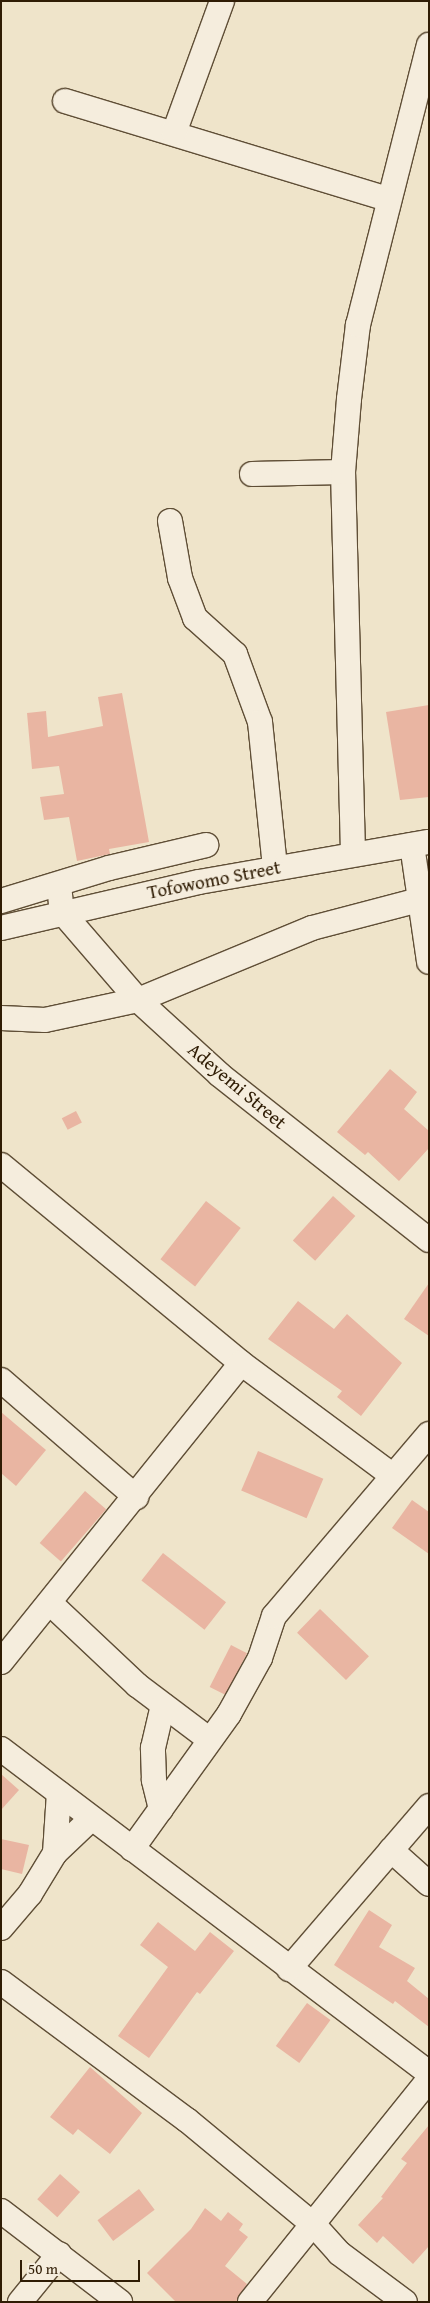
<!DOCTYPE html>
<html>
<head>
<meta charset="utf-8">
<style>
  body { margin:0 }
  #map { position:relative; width:430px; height:2303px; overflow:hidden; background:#efe4ca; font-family:"Gentium Book Plus",serif }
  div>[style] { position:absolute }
  .building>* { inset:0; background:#e9b5a2; transform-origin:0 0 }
  .roads { filter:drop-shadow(1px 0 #5f4e36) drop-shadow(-1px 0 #5f4e36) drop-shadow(0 1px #5f4e36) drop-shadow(0 -1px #5f4e36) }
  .minor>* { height:24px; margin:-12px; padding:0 12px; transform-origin:12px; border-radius:12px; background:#f5eddd }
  span { translate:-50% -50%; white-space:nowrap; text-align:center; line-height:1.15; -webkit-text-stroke:4.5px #f5eddd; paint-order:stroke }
  .street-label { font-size:19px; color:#2f1c04 }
  .frame { position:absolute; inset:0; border:2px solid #2f1c04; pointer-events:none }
  .scale { position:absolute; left:20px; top:2260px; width:120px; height:22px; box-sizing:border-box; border:2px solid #2f1c04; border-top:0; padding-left:6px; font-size:15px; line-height:18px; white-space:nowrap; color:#2f1c04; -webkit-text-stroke:4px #f5eddd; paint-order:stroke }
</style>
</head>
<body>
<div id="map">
  <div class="building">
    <div style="clip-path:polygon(122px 693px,149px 842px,109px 849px,110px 854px,77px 861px,69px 817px,44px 820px,40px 797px,64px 794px,59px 766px,32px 769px,27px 713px,46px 711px,48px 737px,103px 726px,98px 697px)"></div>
    <div style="clip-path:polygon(429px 705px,429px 797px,400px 800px,386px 712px)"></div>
    <div style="clip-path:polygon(390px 1069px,417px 1092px,404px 1109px,429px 1131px,429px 1148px,399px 1181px,368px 1152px,365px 1155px,337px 1132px)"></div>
    <div style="left:76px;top:1111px;width:13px;height:16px;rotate:63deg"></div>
    <div style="left:333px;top:1196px;width:30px;height:60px;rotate:42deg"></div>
    <div style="left:206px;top:1201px;width:44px;height:74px;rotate:38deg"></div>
    <div style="clip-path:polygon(429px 1283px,429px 1336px,404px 1319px)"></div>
    <div style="clip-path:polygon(298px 1301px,334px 1329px,347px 1314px,402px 1363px,361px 1416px,337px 1397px,342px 1391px,268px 1339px)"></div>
    <div style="clip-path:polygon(1px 1412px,46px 1450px,16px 1486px,1px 1473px)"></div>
    <div style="left:258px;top:1451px;width:71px;height:43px;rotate:23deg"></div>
    <div style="left:85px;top:1491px;width:28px;height:69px;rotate:41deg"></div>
    <div style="clip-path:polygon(412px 1500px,429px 1512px,429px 1554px,392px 1528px)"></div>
    <div style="left:163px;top:1553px;width:80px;height:35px;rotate:38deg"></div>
    <div style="left:320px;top:1609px;width:68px;height:33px;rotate:44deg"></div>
    <div style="left:231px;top:1645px;width:18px;height:47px;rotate:27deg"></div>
    <div style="clip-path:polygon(1px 1774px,19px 1790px,1px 1810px)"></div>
    <div style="clip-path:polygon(1px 1839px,29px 1845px,22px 1874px,1px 1869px)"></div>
    <div style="clip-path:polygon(369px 1910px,392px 1925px,379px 1947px,415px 1968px,407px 1981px,429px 1999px,429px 2027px,395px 2001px,393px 2004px,334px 1965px)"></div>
    <div style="clip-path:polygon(158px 1922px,195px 1951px,210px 1932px,234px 1951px,200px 1994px,197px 1992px,149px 2058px,118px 2036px,168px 1967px,140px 1945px)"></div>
    <div style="left:307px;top:2003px;width:29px;height:53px;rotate:36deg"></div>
    <div style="clip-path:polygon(90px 2067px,142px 2113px,110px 2154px,78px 2129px,73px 2135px,50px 2117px)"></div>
    <div style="clip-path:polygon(429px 2125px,429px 2246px,413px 2264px,383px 2236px,377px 2243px,358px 2225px,383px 2198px,381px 2197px,407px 2163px,401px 2159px)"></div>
    <div style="left:60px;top:2174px;width:27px;height:34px;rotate:42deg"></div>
    <div style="left:139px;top:2189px;width:26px;height:52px;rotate:53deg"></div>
    <div style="clip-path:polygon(205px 2208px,221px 2221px,228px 2212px,243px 2224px,239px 2230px,248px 2237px,225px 2266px,247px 2284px,236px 2302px,176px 2302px,147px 2273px,191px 2229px)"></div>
  </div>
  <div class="roads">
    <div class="minor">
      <div style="left:65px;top:101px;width:338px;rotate:16.9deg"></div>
      <div style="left:174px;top:133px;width:140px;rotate:-70deg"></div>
      <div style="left:252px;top:474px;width:91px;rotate:-1.3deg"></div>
      <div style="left:170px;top:521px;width:58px;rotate:80deg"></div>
      <div style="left:180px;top:578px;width:43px;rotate:69.4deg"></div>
      <div style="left:195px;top:618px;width:54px;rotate:42deg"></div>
      <div style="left:235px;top:654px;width:72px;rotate:69.8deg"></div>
      <div style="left:260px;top:722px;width:146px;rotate:84.1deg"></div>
      <div style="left:412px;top:845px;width:118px;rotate:81.7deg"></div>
      <div style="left:353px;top:853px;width:381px;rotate:-91.5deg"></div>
      <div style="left:343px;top:472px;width:73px;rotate:-85.3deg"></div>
      <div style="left:349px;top:399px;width:75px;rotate:-83.1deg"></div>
      <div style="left:358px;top:325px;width:289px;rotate:-75.8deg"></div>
      <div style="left:59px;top:885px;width:27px;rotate:84deg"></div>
      <div style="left:62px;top:912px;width:116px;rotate:49.2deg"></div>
      <div style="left:138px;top:1000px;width:111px;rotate:42.4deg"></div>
      <div style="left:220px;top:1075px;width:266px;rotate:38.3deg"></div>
      <div style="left:1px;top:901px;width:113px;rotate:-17deg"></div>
      <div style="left:109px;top:868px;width:100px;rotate:-13.3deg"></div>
      <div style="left:1px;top:928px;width:203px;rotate:-13.1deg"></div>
      <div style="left:199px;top:882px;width:233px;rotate:-9.9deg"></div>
      <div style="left:1px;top:1018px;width:44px;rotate:2.6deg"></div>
      <div style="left:45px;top:1020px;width:95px;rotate:-12.1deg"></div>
      <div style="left:138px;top:1000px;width:188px;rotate:-22.5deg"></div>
      <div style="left:312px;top:928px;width:111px;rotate:-14.7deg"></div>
      <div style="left:1px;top:1165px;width:311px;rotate:39.5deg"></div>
      <div style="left:241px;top:1363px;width:188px;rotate:36.6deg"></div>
      <div style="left:1px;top:1380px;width:179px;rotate:40.9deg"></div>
      <div style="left:50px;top:1603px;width:120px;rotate:43.3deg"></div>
      <div style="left:137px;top:1685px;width:91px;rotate:37deg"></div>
      <div style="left:1px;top:1662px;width:383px;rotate:-51.2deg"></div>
      <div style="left:1px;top:1749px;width:537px;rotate:37.13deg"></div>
      <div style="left:161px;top:1809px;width:30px;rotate:-104deg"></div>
      <div style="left:154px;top:1780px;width:32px;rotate:-92deg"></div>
      <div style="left:153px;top:1748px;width:44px;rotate:-76.9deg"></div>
      <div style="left:132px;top:1849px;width:166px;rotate:-54.3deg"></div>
      <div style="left:229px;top:1714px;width:64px;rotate:-61deg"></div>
      <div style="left:260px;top:1658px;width:44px;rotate:-71.6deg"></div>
      <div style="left:274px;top:1616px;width:239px;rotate:-49.6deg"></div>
      <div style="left:391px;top:1850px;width:51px;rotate:41.8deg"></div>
      <div style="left:55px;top:1853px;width:60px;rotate:-86.2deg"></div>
      <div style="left:1px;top:1928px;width:45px;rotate:-49.5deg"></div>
      <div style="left:30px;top:1894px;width:48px;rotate:-58.6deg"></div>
      <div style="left:55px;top:1853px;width:50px;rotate:-43.4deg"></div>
      <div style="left:289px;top:1969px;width:215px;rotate:-49.3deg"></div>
      <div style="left:1px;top:1982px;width:232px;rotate:36.6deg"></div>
      <div style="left:187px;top:2120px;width:165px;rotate:39.6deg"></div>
      <div style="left:314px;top:2225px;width:38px;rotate:48deg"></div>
      <div style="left:339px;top:2253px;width:82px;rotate:36.6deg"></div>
      <div style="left:1px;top:2211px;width:150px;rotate:37.4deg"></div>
      <div style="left:20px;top:2302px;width:62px;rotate:-50.9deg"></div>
      <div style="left:250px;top:2302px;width:286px;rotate:-51.2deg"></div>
    </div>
  </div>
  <div class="street-label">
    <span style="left:214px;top:880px;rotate:-11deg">Tofowomo Street</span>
    <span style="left:237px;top:1086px;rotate:40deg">Adeyemi Street</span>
  </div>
  <div class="frame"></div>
  <div class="scale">50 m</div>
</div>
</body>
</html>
